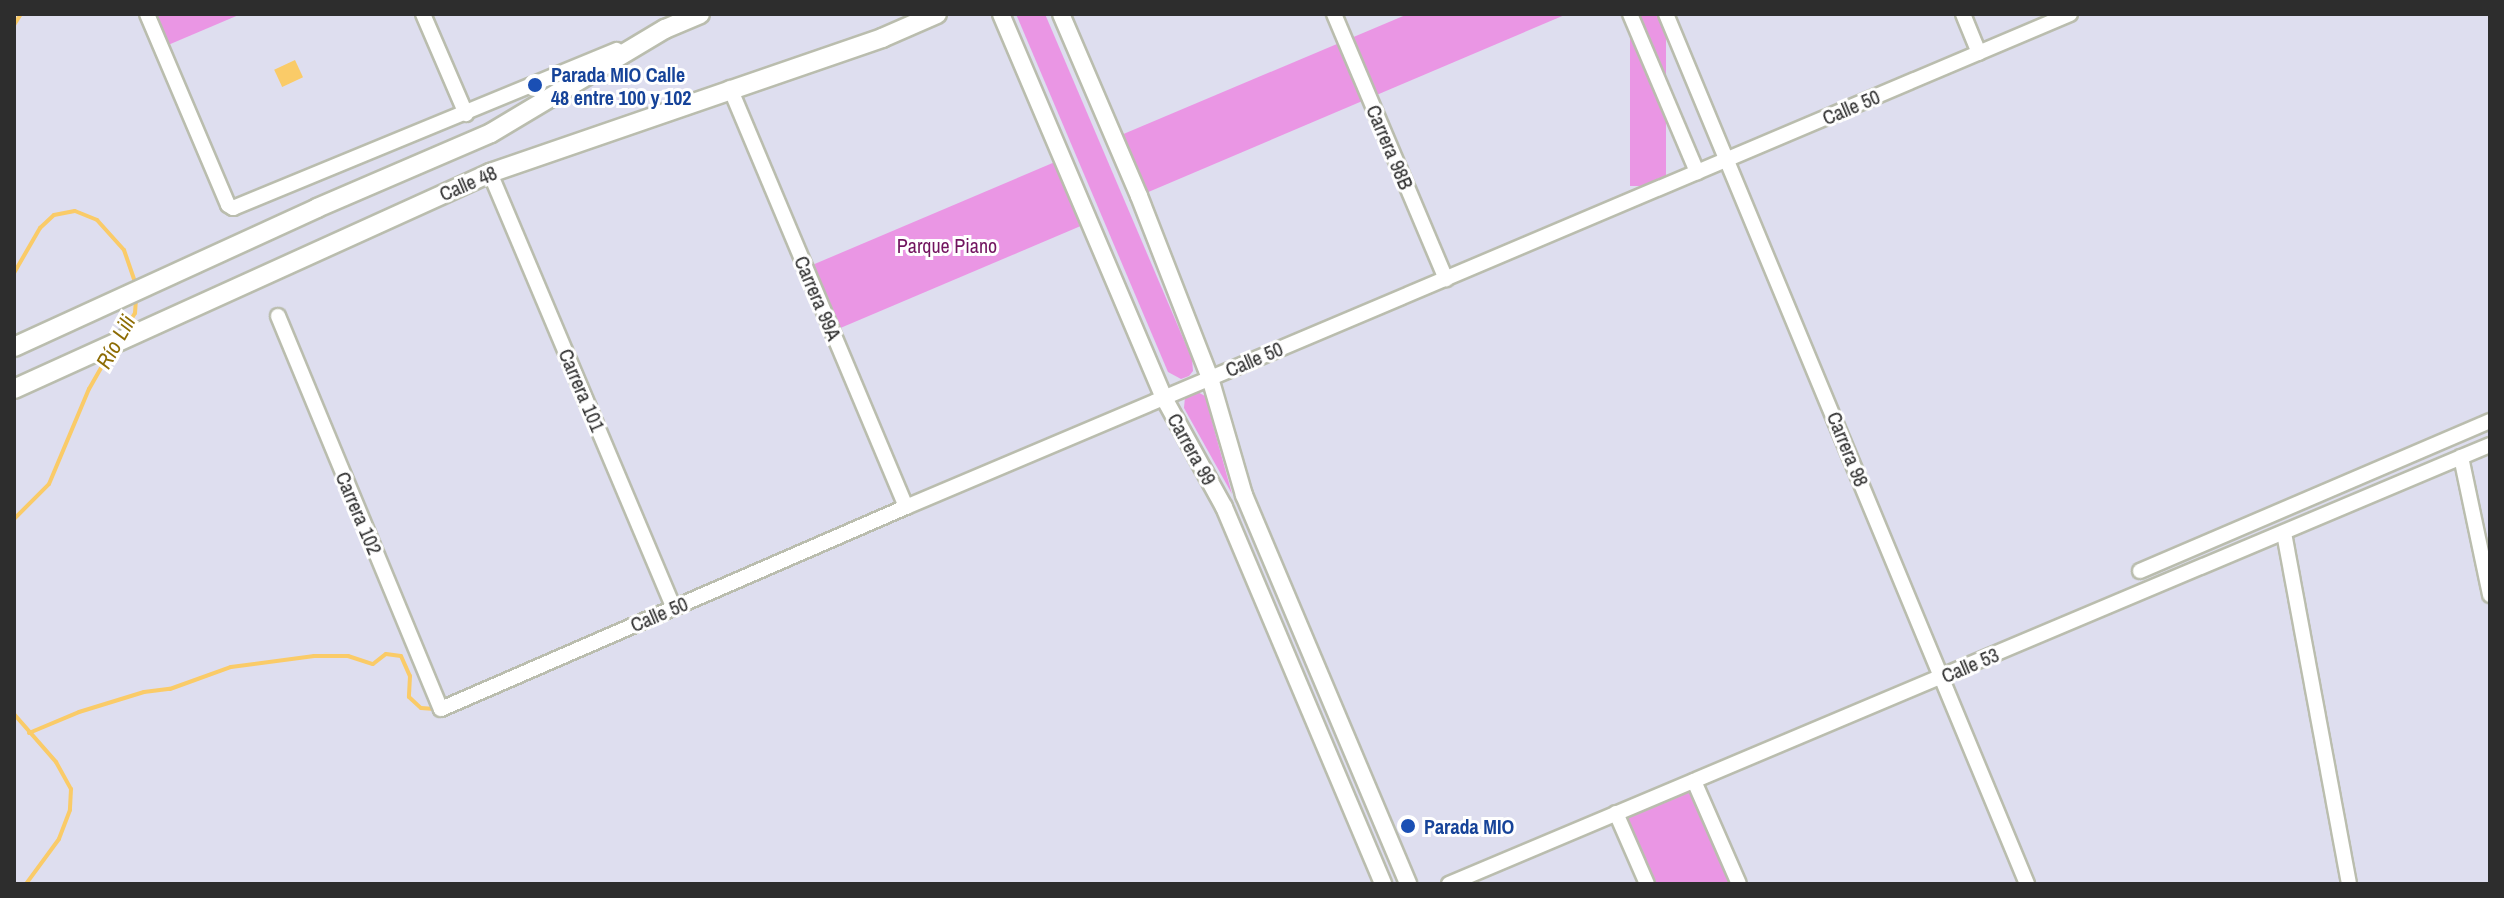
<!DOCTYPE html>
<html>
<head>
<meta charset="utf-8">
<style>
  body { margin:0 }
  #map { position:relative; width:2504px; height:898px; overflow:hidden; background:#dedeef; font-family:"Archivo Narrow",sans-serif }
  div>[style] { position:absolute }
  .green>* { inset:0; background:#ea96e4; transform-origin:0 0 }
  .water>* { inset:0; background:#facb68; transform-origin:0 0 }
  .stream>* { height:4px; margin:-2px; padding:0 2px; transform-origin:2px; border-radius:2px; background:#facb68 }
  .roads { filter:drop-shadow(2px 0 #babdae) drop-shadow(-2px 0 #babdae) drop-shadow(0 2px #babdae) drop-shadow(0 -2px #babdae) }
  .minor>* { height:14px; margin:-7px; padding:0 7px; transform-origin:7px; border-radius:7px; background:#fff }
  .tertiary>* { height:16px; margin:-8px; padding:0 8px; transform-origin:8px; border-radius:8px; background:#fff }
  .secondary>* { height:18px; margin:-9px; padding:0 9px; transform-origin:9px; border-radius:9px; background:#fff }
  .dots>* { width:22px; height:22px; translate:-50% -50%; box-sizing:border-box; border:4px solid #fff; border-radius:50% }
  span { translate:-50% -50%; white-space:nowrap; text-align:center; line-height:1.15; -webkit-text-stroke:6px #fff; paint-order:stroke }
  .transit-label { font-size:20px; color:#164399; font-weight:700 }
  .left { translate:0 -50%; text-align:left }
  .street-label { font-size:20px; color:#2d2d2d }
  .park-label { font-size:20px; color:#72145f }
  .water-label { font-size:22px; color:#8d6c04; font-style:italic }
  .frame { position:absolute; inset:0; border:16px solid #2d2d2d; pointer-events:none }
</style>
</head>
<body>
<div id="map">
  <div class="green">
    <div style="clip-path:polygon(147px 14px,241px 14px,161px 48px)"></div>
    <div style="clip-path:polygon(1016px 14px,1045px 14px,1192px 359px,1193px 371px,1189px 376px,1181px 379px,1168px 372px)"></div>
    <div style="clip-path:polygon(1408px 14px,1567px 14px,1139px 196px,1114px 138px)"></div>
    <div style="left:1630px;top:14px;width:36px;height:172px"></div>
    <div style="left:1062px;top:159px;width:69px;height:279px;rotate:67deg"></div>
    <div style="clip-path:polygon(1196px 391px,1205px 396px,1232px 494px,1184px 408px,1185px 397px)"></div>
    <div style="clip-path:polygon(1694px 781px,1739px 884px,1647px 884px,1616px 813px)"></div>
  </div>
  <div class="water">
    <div style="left:295px;top:60px;width:19px;height:23px;rotate:65deg"></div>
  </div>
  <div class="stream">
    <div style="left:14px;top:25px;width:13px;rotate:-58deg"></div>
    <div style="left:14px;top:273px;width:52px;rotate:-60deg"></div>
    <div style="left:40px;top:228px;width:19px;rotate:-43deg"></div>
    <div style="left:54px;top:215px;width:21px;rotate:-11deg"></div>
    <div style="left:75px;top:211px;width:24px;rotate:22deg"></div>
    <div style="left:97px;top:220px;width:40px;rotate:48deg"></div>
    <div style="left:124px;top:250px;width:37px;rotate:71deg"></div>
    <div style="left:123px;top:333px;width:23px;rotate:-59deg"></div>
    <div style="left:135px;top:313px;width:15px;rotate:-86deg"></div>
    <div style="left:14px;top:519px;width:49px;rotate:-45deg"></div>
    <div style="left:49px;top:484px;width:103px;rotate:-67.2deg"></div>
    <div style="left:89px;top:389px;width:40px;rotate:-60.3deg"></div>
    <div style="left:14px;top:714px;width:64px;rotate:48.8deg"></div>
    <div style="left:56px;top:762px;width:31px;rotate:61deg"></div>
    <div style="left:71px;top:789px;width:21px;rotate:93deg"></div>
    <div style="left:70px;top:810px;width:31px;rotate:111deg"></div>
    <div style="left:59px;top:839px;width:56px;rotate:126.3deg"></div>
    <div style="left:29px;top:733px;width:54px;rotate:-22.8deg"></div>
    <div style="left:79px;top:712px;width:68px;rotate:-17.1deg"></div>
    <div style="left:144px;top:692px;width:26px;rotate:-7deg"></div>
    <div style="left:170px;top:689px;width:65px;rotate:-19.8deg"></div>
    <div style="left:231px;top:667px;width:84px;rotate:-7.5deg"></div>
    <div style="left:314px;top:656px;width:34px"></div>
    <div style="left:348px;top:656px;width:26px;rotate:18deg"></div>
    <div style="left:373px;top:664px;width:16px;rotate:-38deg"></div>
    <div style="left:386px;top:654px;width:15px;rotate:8deg"></div>
    <div style="left:401px;top:656px;width:22px;rotate:66deg"></div>
    <div style="left:410px;top:676px;width:21px;rotate:93deg"></div>
    <div style="left:409px;top:697px;width:16px;rotate:43deg"></div>
    <div style="left:421px;top:708px;width:14px;rotate:4deg"></div>
  </div>
  <div class="roads">
    <div class="minor">
      <div style="left:147px;top:14px;width:207px;rotate:67deg"></div>
      <div style="left:228px;top:205px;width:6px;rotate:31deg"></div>
      <div style="left:233px;top:208px;width:415px;rotate:-22.4deg"></div>
      <div style="left:423px;top:14px;width:109px;rotate:66.7deg"></div>
      <div style="left:1334px;top:14px;width:288px;rotate:67.1deg"></div>
      <div style="left:1630px;top:14px;width:172px;rotate:67deg"></div>
      <div style="left:1666px;top:14px;width:942px;rotate:67.46deg"></div>
      <div style="left:1963px;top:14px;width:42px;rotate:67.7deg"></div>
      <div style="left:730px;top:88px;width:454px;rotate:67.2deg"></div>
      <div style="left:490px;top:173px;width:472px;rotate:67.1deg"></div>
      <div style="left:278px;top:316px;width:425px;rotate:67.5deg"></div>
      <div style="left:441px;top:709px;width:507px;rotate:-23.48deg"></div>
      <div style="left:906px;top:507px;width:1264px;rotate:-22.95deg"></div>
      <div style="left:2461px;top:457px;width:141px;rotate:78.1deg"></div>
      <div style="left:2284px;top:533px;width:357px;rotate:79.5deg"></div>
      <div style="left:2140px;top:571px;width:381px;rotate:-23.2deg"></div>
      <div style="left:1694px;top:781px;width:112px;rotate:66.4deg"></div>
      <div style="left:1616px;top:813px;width:77px;rotate:66.4deg"></div>
      <div style="left:1449px;top:884px;width:1130px;rotate:-22.87deg"></div>
    </div>
    <div class="tertiary">
      <div style="left:1001px;top:14px;width:417px;rotate:67deg"></div>
      <div style="left:1164px;top:398px;width:124px;rotate:61.2deg"></div>
      <div style="left:1224px;top:507px;width:409px;rotate:67.1deg"></div>
      <div style="left:1061px;top:14px;width:198px;rotate:66.8deg"></div>
      <div style="left:1139px;top:196px;width:195px;rotate:68.7deg"></div>
      <div style="left:1210px;top:378px;width:122px;rotate:73.8deg"></div>
      <div style="left:1244px;top:495px;width:422px;rotate:67.1deg"></div>
    </div>
    <div class="secondary">
      <div style="left:14px;top:347px;width:333px;rotate:-24.6deg"></div>
      <div style="left:317px;top:208px;width:189px;rotate:-23.3deg"></div>
      <div style="left:491px;top:133px;width:203px;rotate:-30.9deg"></div>
      <div style="left:665px;top:29px;width:38px;rotate:-23deg"></div>
      <div style="left:14px;top:389px;width:523px;rotate:-24.41deg"></div>
      <div style="left:490px;top:173px;width:415px;rotate:-19deg"></div>
      <div style="left:882px;top:38px;width:60px;rotate:-23.6deg"></div>
    </div>
  </div>
  <div class="dots">
    <div style="left:535px;top:85px;background:#1a4fb4"></div>
    <div style="left:1408px;top:826px;background:#1a4fb4"></div>
  </div>
  <div class="transit-label">
    <span class="left" style="left:551px;top:86px">Parada MIO Calle<br>48 entre 100 y 102</span>
    <span class="left" style="left:1424px;top:826px">Parada MIO</span>
  </div>
  <div class="street-label">
    <span style="left:1851px;top:107px;rotate:-23deg">Calle 50</span>
    <span style="left:1390px;top:147px;rotate:67deg">Carrera 98B</span>
    <span style="left:468px;top:183px;rotate:-23deg">Calle 48</span>
    <span style="left:818px;top:298px;rotate:67deg">Carrera 99A</span>
    <span style="left:1254px;top:359px;rotate:-23deg">Calle 50</span>
    <span style="left:582px;top:390px;rotate:67deg">Carrera 101</span>
    <span style="left:1192px;top:449px;rotate:61deg">Carrera 99</span>
    <span style="left:1848px;top:449px;rotate:68deg">Carrera 98</span>
    <span style="left:359px;top:513px;rotate:67deg">Carrera 102</span>
    <span style="left:659px;top:614px;rotate:-23deg">Calle 50</span>
    <span style="left:1970px;top:665px;rotate:-23deg">Calle 53</span>
  </div>
  <div class="park-label">
    <span style="left:947px;top:245px">Parque Piano</span>
  </div>
  <div class="water-label">
    <span style="left:116px;top:342px;rotate:-61deg">Río Lili</span>
  </div>
  <div class="frame"></div>
</div>
</body>
</html>
